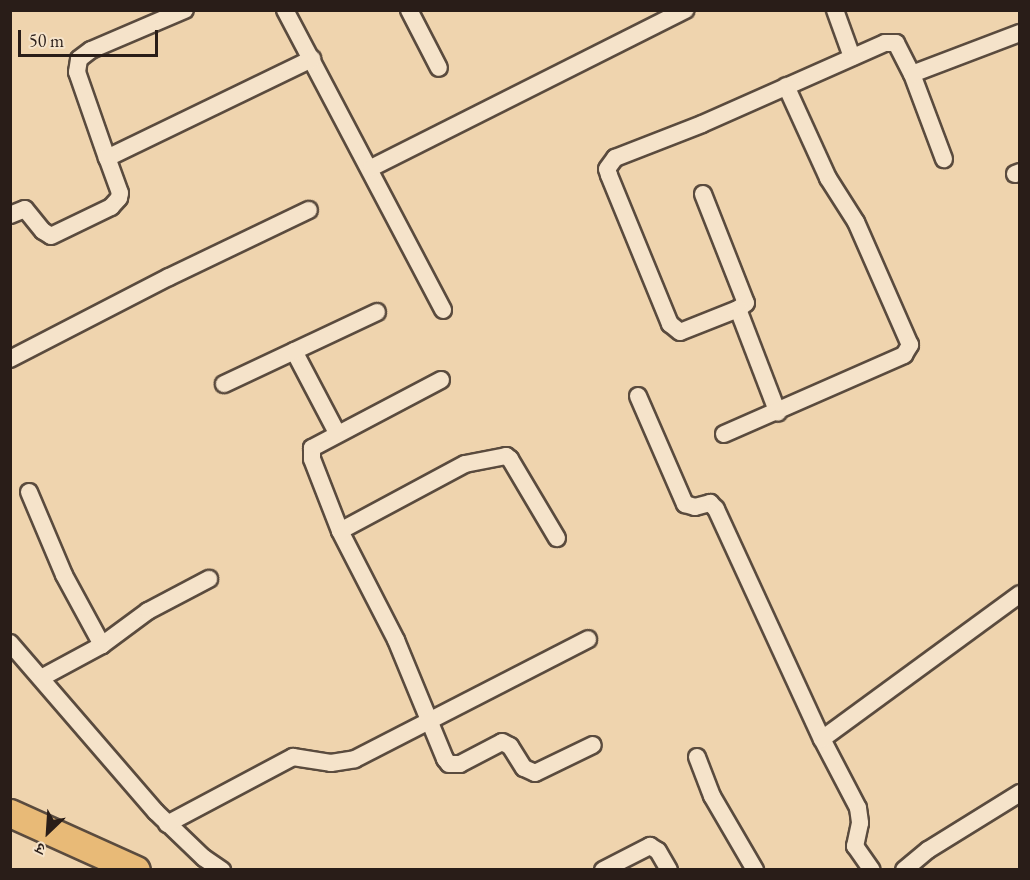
<!DOCTYPE html>
<html>
<head>
<meta charset="utf-8">
<style>
  body { margin:0 }
  #map { position:relative; width:1030px; height:880px; overflow:hidden; background:#efd4ae; font-family:"EB Garamond","Noto Serif Devanagari",serif }
  div>[style] { position:absolute }
  .roads { filter:drop-shadow(2px 0 #5a4b3e) drop-shadow(-2px 0 #5a4b3e) drop-shadow(0 2px #5a4b3e) drop-shadow(0 -2px #5a4b3e) }
  .minor>* { height:16px; margin:-8px; padding:0 8px; transform-origin:8px; border-radius:8px; background:#f5e3ca }
  .trunk>* { height:27px; margin:-13.5px; padding:0 13.5px; transform-origin:13.5px; border-radius:13.5px; background:#e8ba77 }
  span { translate:-50% -50%; white-space:nowrap; text-align:center; line-height:1.15; -webkit-text-stroke:4.5px #f5e3ca; paint-order:stroke }
  .frame { position:absolute; inset:0; border:12px solid #291d18; pointer-events:none }
  .north { position:absolute; left:18px; top:802px; width:60px; height:60px; -webkit-text-stroke:4px #f5e3ca; paint-order:stroke; rotate:205deg; font-size:16px; font-weight:700; line-height:24px; text-align:center; color:#291d18 }
  .north::after { content:''; display:block; margin:auto; width:21px; height:27px; background:#291d18; clip-path:polygon(50% 0,100% 100%,50% 72%,0 100%) }
  .scale { position:absolute; left:18px; top:30px; width:140px; height:27px; box-sizing:border-box; border:3px solid #291d18; border-top:0; padding-left:8px; font-size:18px; line-height:21px; white-space:nowrap; color:#291d18; -webkit-text-stroke:4px #f5e3ca; paint-order:stroke }
</style>
</head>
<body>
<div id="map">
  <div class="roads">
    <div class="minor">
      <div style="left:285px;top:10px;width:339px;rotate:62.2deg"></div>
      <div style="left:409px;top:10px;width:65px;rotate:62.7deg"></div>
      <div style="left:835px;top:10px;width:50px;rotate:70.1deg"></div>
      <div style="left:912px;top:74px;width:91px;rotate:69.4deg"></div>
      <div style="left:107px;top:158px;width:91px;rotate:-109.2deg"></div>
      <div style="left:77px;top:72px;width:13px;rotate:-81deg"></div>
      <div style="left:79px;top:59px;width:15px;rotate:-37deg"></div>
      <div style="left:91px;top:50px;width:102px;rotate:-23.1deg"></div>
      <div style="left:371px;top:168px;width:352px;rotate:-26.7deg"></div>
      <div style="left:1015px;top:174px;width:5px;rotate:-22deg"></div>
      <div style="left:703px;top:194px;width:117px;rotate:68.5deg"></div>
      <div style="left:746px;top:303px;width:10px;rotate:143deg"></div>
      <div style="left:738px;top:309px;width:62px;rotate:158.4deg"></div>
      <div style="left:680px;top:332px;width:13px;rotate:-141deg"></div>
      <div style="left:670px;top:324px;width:161px;rotate:-112.3deg"></div>
      <div style="left:609px;top:175px;width:6px;rotate:-108deg"></div>
      <div style="left:607px;top:169px;width:14px;rotate:-54deg"></div>
      <div style="left:615px;top:158px;width:93px;rotate:-21.3deg"></div>
      <div style="left:702px;top:124px;width:200px;rotate:-23.9deg"></div>
      <div style="left:885px;top:43px;width:11px"></div>
      <div style="left:896px;top:43px;width:35px;rotate:63deg"></div>
      <div style="left:912px;top:74px;width:116px;rotate:-20.8deg"></div>
      <div style="left:10px;top:215px;width:16px;rotate:-22deg"></div>
      <div style="left:25px;top:209px;width:28px;rotate:51deg"></div>
      <div style="left:43px;top:231px;width:9px;rotate:32deg"></div>
      <div style="left:51px;top:236px;width:67px;rotate:-25.8deg"></div>
      <div style="left:111px;top:207px;width:12px;rotate:-48deg"></div>
      <div style="left:119px;top:198px;width:5px;rotate:-79deg"></div>
      <div style="left:120px;top:193px;width:37px;rotate:-110deg"></div>
      <div style="left:107px;top:158px;width:228px;rotate:-25.8deg"></div>
      <div style="left:738px;top:309px;width:111px;rotate:69deg"></div>
      <div style="left:294px;top:351px;width:93px;rotate:62.3deg"></div>
      <div style="left:10px;top:359px;width:179px;rotate:-27.3deg"></div>
      <div style="left:169px;top:277px;width:155px;rotate:-25.6deg"></div>
      <div style="left:441px;top:380px;width:146px;rotate:152.2deg"></div>
      <div style="left:312px;top:448px;width:11px;rotate:90deg"></div>
      <div style="left:312px;top:459px;width:77px;rotate:68.7deg"></div>
      <div style="left:340px;top:531px;width:123px;rotate:62.8deg"></div>
      <div style="left:396px;top:640px;width:129px;rotate:67.6deg"></div>
      <div style="left:445px;top:759px;width:6px;rotate:51deg"></div>
      <div style="left:449px;top:764px;width:11px"></div>
      <div style="left:460px;top:764px;width:47px;rotate:-27.6deg"></div>
      <div style="left:502px;top:742px;width:9px;rotate:27deg"></div>
      <div style="left:510px;top:746px;width:26px;rotate:58deg"></div>
      <div style="left:524px;top:768px;width:12px;rotate:24deg"></div>
      <div style="left:535px;top:773px;width:64px;rotate:-25.8deg"></div>
      <div style="left:224px;top:384px;width:169px;rotate:-25.2deg"></div>
      <div style="left:638px;top:396px;width:118px;rotate:66.5deg"></div>
      <div style="left:685px;top:504px;width:10px;rotate:17deg"></div>
      <div style="left:695px;top:507px;width:16px;rotate:-15deg"></div>
      <div style="left:710px;top:503px;width:8px;rotate:45deg"></div>
      <div style="left:716px;top:509px;width:253px;rotate:65.3deg"></div>
      <div style="left:822px;top:739px;width:78px;rotate:62.4deg"></div>
      <div style="left:858px;top:808px;width:15px;rotate:82deg"></div>
      <div style="left:860px;top:823px;width:24px;rotate:102deg"></div>
      <div style="left:855px;top:846px;width:29px;rotate:55deg"></div>
      <div style="left:724px;top:434px;width:197px;rotate:-23.7deg"></div>
      <div style="left:904px;top:355px;width:12px;rotate:-59deg"></div>
      <div style="left:910px;top:345px;width:134px;rotate:-113.7deg"></div>
      <div style="left:856px;top:222px;width:52px;rotate:-122.5deg"></div>
      <div style="left:828px;top:178px;width:101px;rotate:-114.5deg"></div>
      <div style="left:29px;top:492px;width:90px;rotate:67.1deg"></div>
      <div style="left:64px;top:575px;width:80px;rotate:61.5deg"></div>
      <div style="left:340px;top:531px;width:142px;rotate:-28.2deg"></div>
      <div style="left:465px;top:464px;width:42px;rotate:-11deg"></div>
      <div style="left:506px;top:456px;width:5px;rotate:37deg"></div>
      <div style="left:510px;top:459px;width:92px;rotate:59.3deg"></div>
      <div style="left:10px;top:643px;width:223px;rotate:49.2deg"></div>
      <div style="left:156px;top:812px;width:66px;rotate:43.8deg"></div>
      <div style="left:204px;top:858px;width:22px;rotate:34deg"></div>
      <div style="left:41px;top:678px;width:69px;rotate:-28.4deg"></div>
      <div style="left:102px;top:645px;width:57px;rotate:-36.5deg"></div>
      <div style="left:148px;top:611px;width:69px;rotate:-27.7deg"></div>
      <div style="left:822px;top:739px;width:245px;rotate:-36.2deg"></div>
      <div style="left:697px;top:757px;width:42px;rotate:69deg"></div>
      <div style="left:712px;top:796px;width:86px;rotate:59.8deg"></div>
      <div style="left:167px;top:824px;width:143px;rotate:-28deg"></div>
      <div style="left:293px;top:757px;width:38px;rotate:9deg"></div>
      <div style="left:331px;top:763px;width:24px;rotate:-9deg"></div>
      <div style="left:355px;top:759px;width:262px;rotate:-27.2deg"></div>
      <div style="left:603px;top:870px;width:53px;rotate:-27.1deg"></div>
      <div style="left:650px;top:846px;width:9px;rotate:32deg"></div>
      <div style="left:658px;top:851px;width:22px;rotate:60deg"></div>
      <div style="left:904px;top:870px;width:31px;rotate:-40deg"></div>
      <div style="left:928px;top:850px;width:108px;rotate:-31.8deg"></div>
    </div>
    <div class="trunk">
      <div style="left:10px;top:813px;width:138px;rotate:24.3deg"></div>
    </div>
  </div>
  <div class="frame"></div>
  <div class="north">उ</div>
  <div class="scale">50 m</div>
</div>
</body>
</html>
